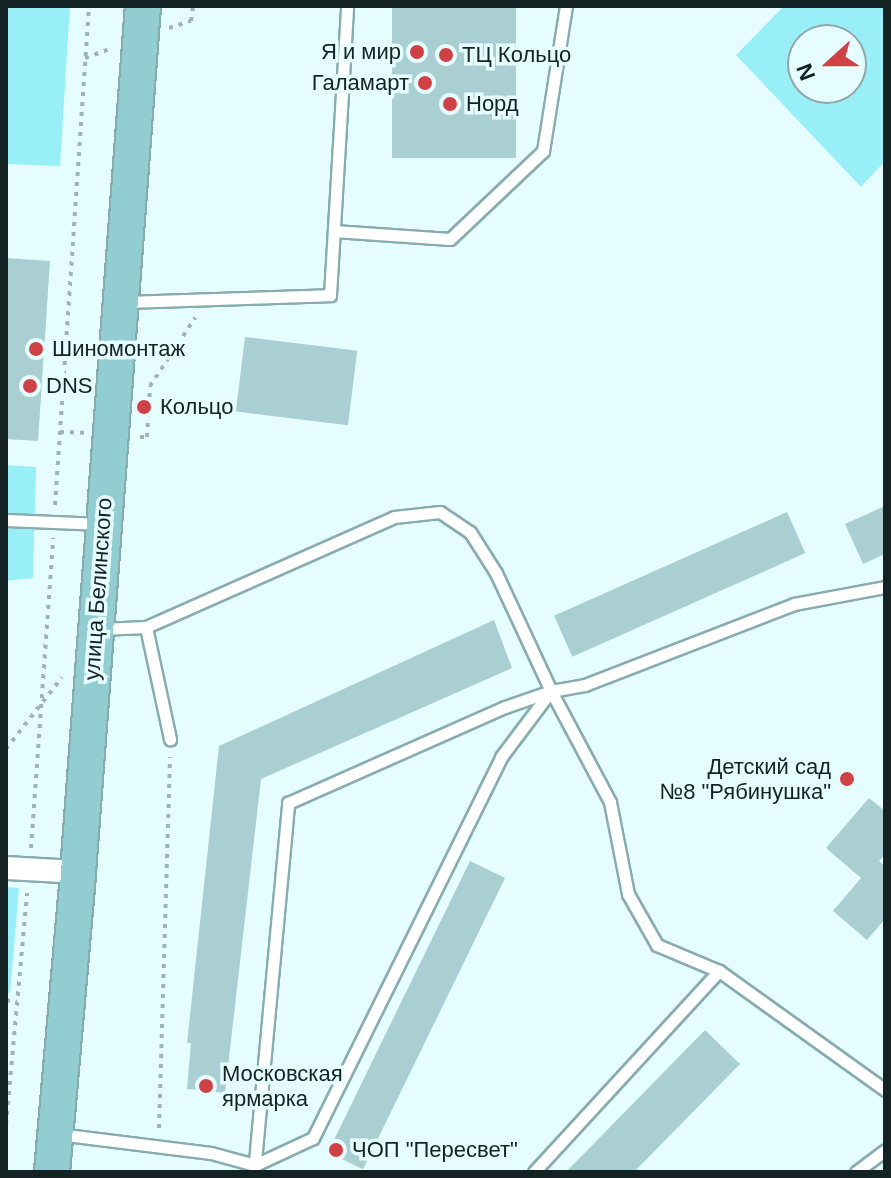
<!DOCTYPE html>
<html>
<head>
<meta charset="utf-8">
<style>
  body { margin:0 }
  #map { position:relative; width:891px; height:1178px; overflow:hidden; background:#e6fdff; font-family:Arial,sans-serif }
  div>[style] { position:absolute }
  .green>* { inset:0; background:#99eff7 }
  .building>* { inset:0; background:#a9cfd2; transform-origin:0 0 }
  .path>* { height:4px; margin-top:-2px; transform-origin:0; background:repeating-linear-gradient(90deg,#9fb3b5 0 4px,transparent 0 10px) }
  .roads { filter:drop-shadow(2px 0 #87acaf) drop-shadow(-2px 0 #87acaf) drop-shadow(0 2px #87acaf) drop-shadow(0 -2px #87acaf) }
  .lane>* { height:11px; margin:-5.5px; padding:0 5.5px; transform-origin:5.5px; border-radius:5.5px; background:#fff }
  .street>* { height:22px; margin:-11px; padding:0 11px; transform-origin:11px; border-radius:11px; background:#fff }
  .primary>* { height:34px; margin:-17px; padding:0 17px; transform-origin:17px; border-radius:17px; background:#92cdd2 }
  .dots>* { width:22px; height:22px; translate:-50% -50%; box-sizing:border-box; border:4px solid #e6fdff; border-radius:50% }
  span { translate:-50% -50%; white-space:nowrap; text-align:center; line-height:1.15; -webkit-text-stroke:7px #e6fdff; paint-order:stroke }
  .poi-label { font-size:22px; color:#142224 }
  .right { translate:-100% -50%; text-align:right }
  .left { translate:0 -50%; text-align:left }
  .street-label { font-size:22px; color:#142224 }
  .frame { position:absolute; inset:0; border:8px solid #142224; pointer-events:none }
  .north { position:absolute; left:787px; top:24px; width:80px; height:80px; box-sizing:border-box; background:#e6fdff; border:2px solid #92a5a7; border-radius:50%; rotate:249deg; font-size:22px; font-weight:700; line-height:32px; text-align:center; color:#142224 }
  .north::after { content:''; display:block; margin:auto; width:28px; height:36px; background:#d04145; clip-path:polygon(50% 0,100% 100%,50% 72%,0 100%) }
</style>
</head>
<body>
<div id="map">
  <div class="green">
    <div style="clip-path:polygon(6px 6px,70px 6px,60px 166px,6px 164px)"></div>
    <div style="clip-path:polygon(evenodd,784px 6px,885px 6px,885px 161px,861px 187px,736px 55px,784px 6px,803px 40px,851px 40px,851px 88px,803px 88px,803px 40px)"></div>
    <div style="clip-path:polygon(6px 465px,36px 467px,33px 578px,6px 581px)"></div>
    <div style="clip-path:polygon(6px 887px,19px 888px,10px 993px,6px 993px)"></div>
  </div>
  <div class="building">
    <div style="left:392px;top:6px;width:124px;height:152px"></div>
    <div style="clip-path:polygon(6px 258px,50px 261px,38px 441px,6px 439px)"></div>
    <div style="left:245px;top:337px;width:113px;height:75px;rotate:7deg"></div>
    <div style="clip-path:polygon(885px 506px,885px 554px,863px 564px,845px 524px)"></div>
    <div style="left:787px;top:512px;width:45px;height:255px;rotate:66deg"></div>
    <div style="clip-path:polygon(494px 620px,512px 668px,261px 779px,225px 1093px,187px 1089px,191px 1043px,187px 1043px,219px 746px)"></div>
    <div style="clip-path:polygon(869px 798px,885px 811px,885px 854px,879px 861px,885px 866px,885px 919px,867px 940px,833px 911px,861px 878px,826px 848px)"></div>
    <div style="left:470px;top:861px;width:39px;height:324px;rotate:26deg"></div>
    <div style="clip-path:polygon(705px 1030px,740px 1064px,634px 1172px,566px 1172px)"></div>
  </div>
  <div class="path">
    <div style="left:169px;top:28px;width:23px;rotate:-18deg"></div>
    <div style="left:191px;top:21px;width:15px;rotate:-82deg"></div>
    <div style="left:85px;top:58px;width:29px;rotate:-20deg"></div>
    <div style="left:60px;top:432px;width:24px;rotate:2deg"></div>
    <div style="left:140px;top:437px;width:7px"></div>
    <div style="left:147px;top:437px;width:51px;rotate:-86.6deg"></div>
    <div style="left:150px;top:386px;width:82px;rotate:-56.5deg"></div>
    <div style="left:55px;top:505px;width:500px;rotate:-86.1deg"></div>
    <div style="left:6px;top:749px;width:91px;rotate:-52.1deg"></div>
    <div style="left:31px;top:848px;width:311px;rotate:-85.9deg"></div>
    <div style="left:6px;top:1000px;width:11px;rotate:10deg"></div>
    <div style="left:6px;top:1125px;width:233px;rotate:-84.8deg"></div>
    <div style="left:159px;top:1128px;width:371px;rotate:-88.3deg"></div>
  </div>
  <div class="roads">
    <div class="lane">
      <div style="left:334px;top:231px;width:116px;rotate:3.9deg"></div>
      <div style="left:450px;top:239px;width:128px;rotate:-43.4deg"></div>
      <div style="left:543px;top:151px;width:147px;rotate:-81deg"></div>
      <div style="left:124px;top:302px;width:206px;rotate:-1.9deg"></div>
      <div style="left:330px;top:295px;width:289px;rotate:-86.6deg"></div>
      <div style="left:6px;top:520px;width:96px;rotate:2.4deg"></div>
      <div style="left:146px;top:627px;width:115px;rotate:77.9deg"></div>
      <div style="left:100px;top:629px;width:46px;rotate:-2.5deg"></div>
      <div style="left:146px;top:627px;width:271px;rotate:-23.9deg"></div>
      <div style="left:394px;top:517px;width:46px;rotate:-6.2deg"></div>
      <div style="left:440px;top:512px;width:36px;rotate:34deg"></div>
      <div style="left:470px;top:532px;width:49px;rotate:57.6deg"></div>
      <div style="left:496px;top:573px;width:130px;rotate:65deg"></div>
      <div style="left:551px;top:691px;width:126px;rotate:62deg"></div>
      <div style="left:610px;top:802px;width:94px;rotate:78.9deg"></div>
      <div style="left:628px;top:894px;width:59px;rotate:60.4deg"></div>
      <div style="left:657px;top:945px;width:67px;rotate:22.8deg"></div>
      <div style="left:719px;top:971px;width:204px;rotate:35.6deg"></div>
      <div style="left:58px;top:1134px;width:154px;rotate:7.1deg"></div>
      <div style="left:211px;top:1153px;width:46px;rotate:15.3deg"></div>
      <div style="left:255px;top:1165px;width:64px;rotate:-25deg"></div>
      <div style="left:313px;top:1138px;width:425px;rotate:-63.7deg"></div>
      <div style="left:501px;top:757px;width:81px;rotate:-53deg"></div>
      <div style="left:254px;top:1172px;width:371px;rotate:-84.7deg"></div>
      <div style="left:288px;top:803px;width:237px;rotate:-23.9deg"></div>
      <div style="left:505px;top:707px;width:49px;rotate:-19.2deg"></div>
      <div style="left:551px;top:691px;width:35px;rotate:-10deg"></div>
      <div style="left:585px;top:685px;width:224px;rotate:-21.2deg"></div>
      <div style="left:794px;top:604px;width:93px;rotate:-10.6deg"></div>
      <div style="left:534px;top:1172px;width:273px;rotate:-47.4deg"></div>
      <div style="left:856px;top:1172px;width:36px;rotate:-37deg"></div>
    </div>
    <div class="street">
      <div style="left:6px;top:868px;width:72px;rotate:3.2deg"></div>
    </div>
    <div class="primary">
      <div style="left:52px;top:1172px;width:301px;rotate:-85deg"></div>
      <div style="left:78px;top:872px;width:868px;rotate:-85.71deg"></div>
    </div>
  </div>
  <div class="dots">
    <div style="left:417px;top:52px;background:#d04145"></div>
    <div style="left:446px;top:55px;background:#d04145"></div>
    <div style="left:425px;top:83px;background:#d04145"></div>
    <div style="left:450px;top:104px;background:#d04145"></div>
    <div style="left:36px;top:349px;background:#d04145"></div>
    <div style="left:30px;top:386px;background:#d04145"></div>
    <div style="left:144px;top:407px;background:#d04145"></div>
    <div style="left:847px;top:779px;background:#d04145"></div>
    <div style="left:206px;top:1086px;background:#d04145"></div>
    <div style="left:336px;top:1150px;background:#d04145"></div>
  </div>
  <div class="poi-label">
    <span class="right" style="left:401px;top:52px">Я и мир</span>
    <span class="left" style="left:462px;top:55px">ТЦ Кольцо</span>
    <span class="right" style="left:409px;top:83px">Галамарт</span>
    <span class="left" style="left:466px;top:104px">Норд</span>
    <span class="left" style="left:52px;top:349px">Шиномонтаж</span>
    <span class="left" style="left:46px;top:386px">DNS</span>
    <span class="left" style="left:160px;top:407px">Кольцо</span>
    <span class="right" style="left:831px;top:779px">Детский сад<br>№8 "Рябинушка"</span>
    <span class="left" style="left:222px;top:1086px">Московская<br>ярмарка</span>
    <span class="left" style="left:352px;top:1150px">ЧОП "Пересвет"</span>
  </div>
  <div class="street-label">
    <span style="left:98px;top:589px;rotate:-86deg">улица Белинского</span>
  </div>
  <div class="frame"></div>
  <div class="north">N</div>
</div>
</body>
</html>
